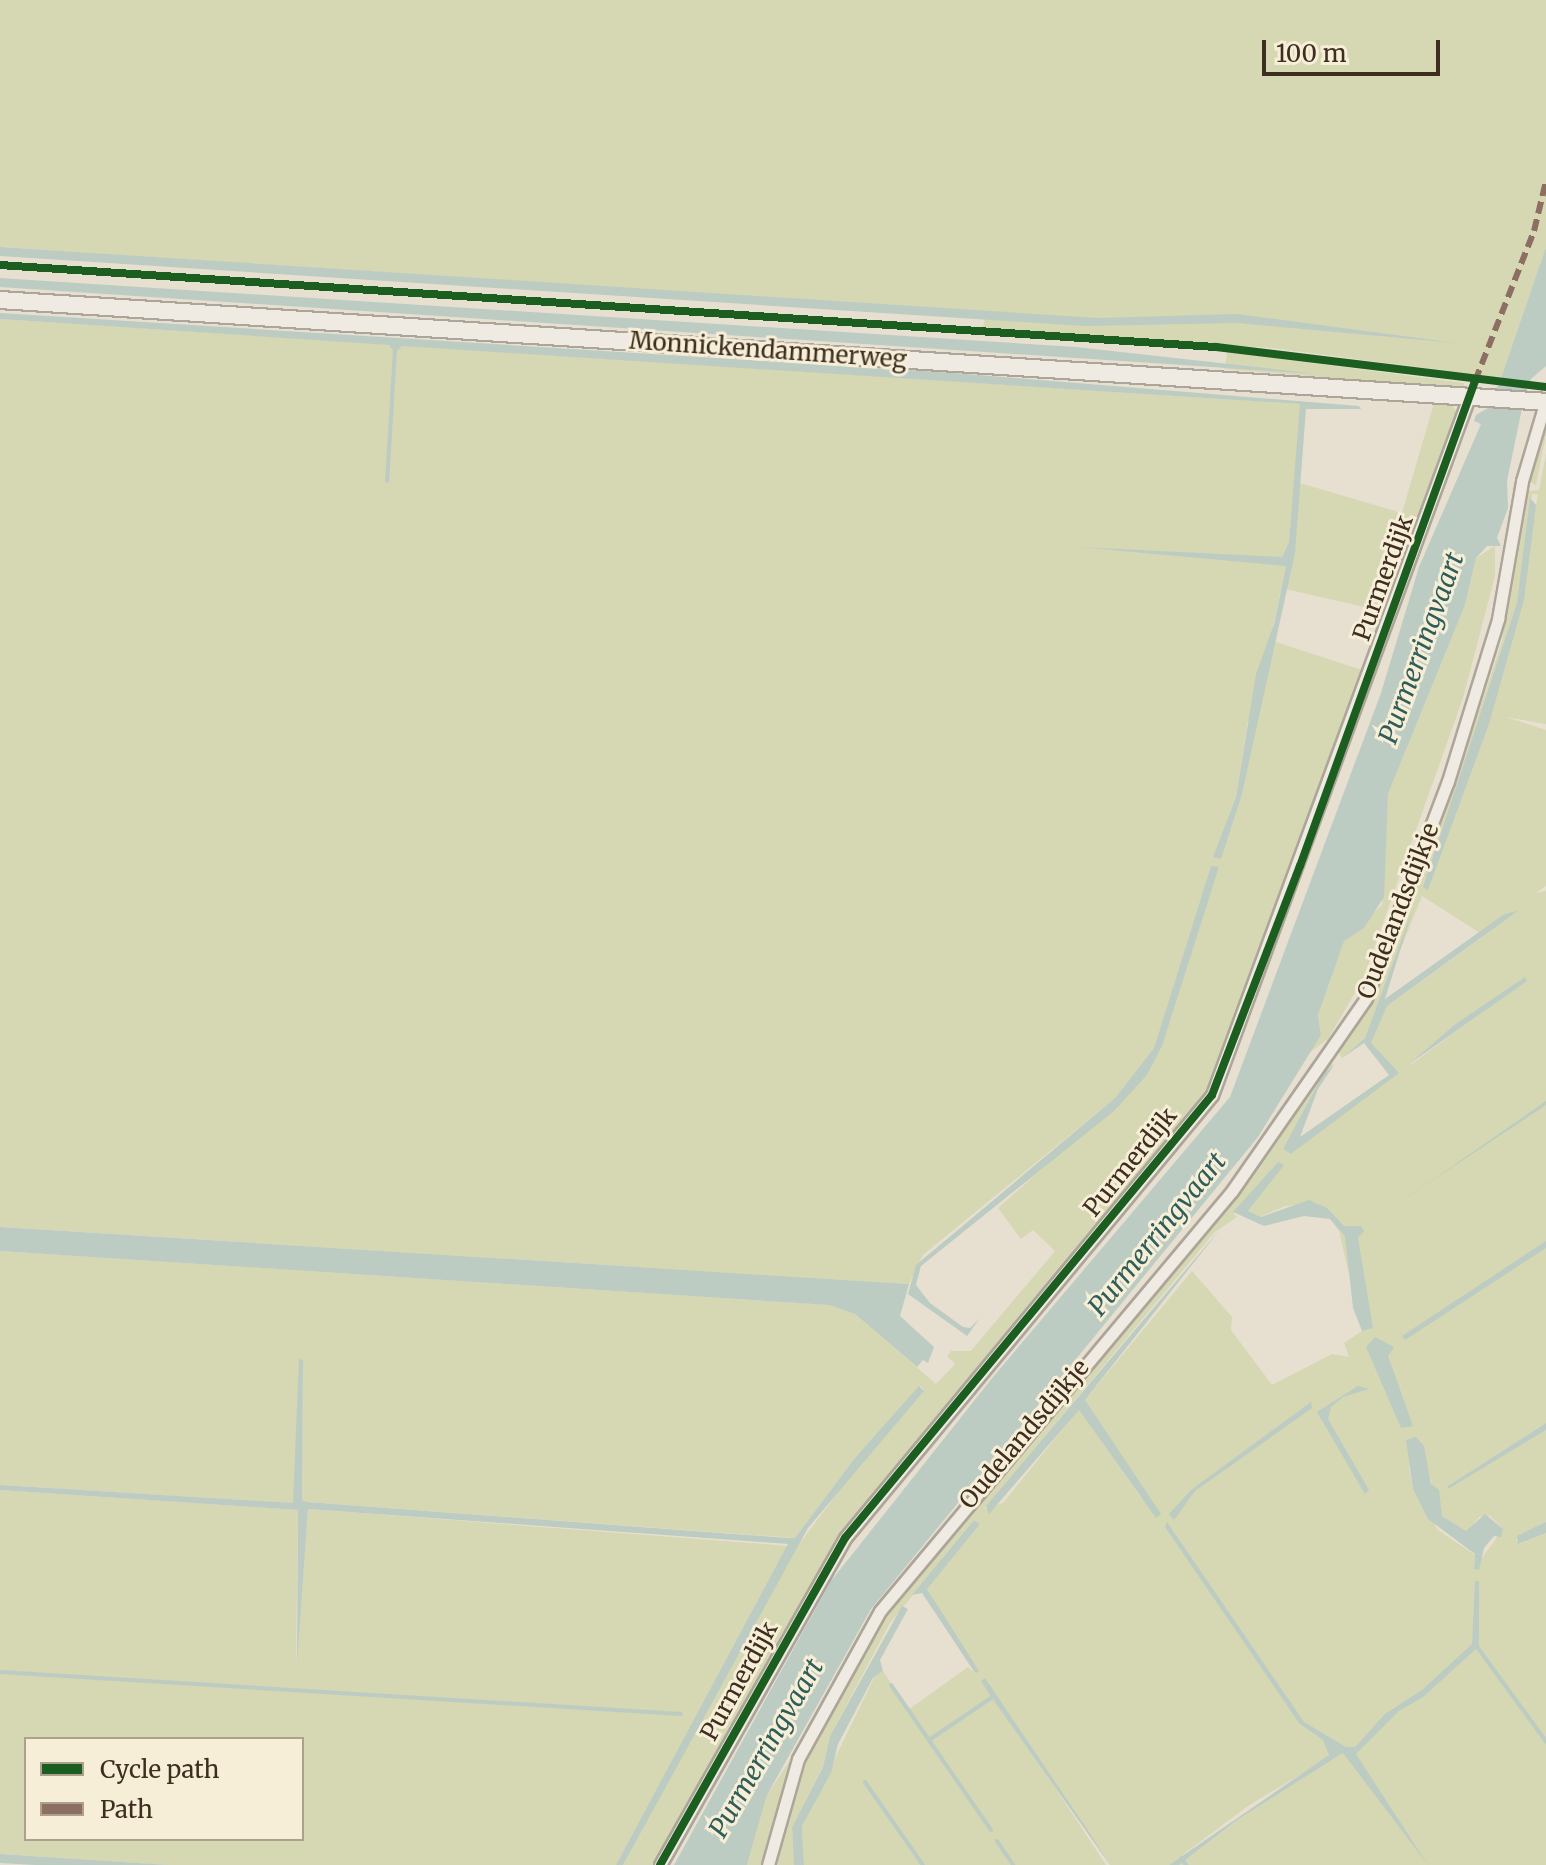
<!DOCTYPE html>
<html>
<head>
<meta charset="utf-8">
<style>
  body { margin:0 }
  #map { position:relative; width:1546px; height:1865px; overflow:hidden; background:#e7e0d1; font-family:Merriweather,serif }
  div>[style] { position:absolute }
  .green>* { inset:0; background:#d6d7b3 }
  .water>* { inset:0; background:#bcccc2 }
  .stream>* { height:4px; margin:-2px; padding:0 2px; transform-origin:2px; border-radius:2px; background:#bcccc2 }
  .roads { filter:drop-shadow(2px 0 #ada599) drop-shadow(-2px 0 #ada599) drop-shadow(0 2px #ada599) drop-shadow(0 -2px #ada599) }
  .street>* { height:11px; margin:-5.5px; padding:0 5.5px; transform-origin:5.5px; border-radius:5.5px; background:#efebe3 }
  .secondary>* { height:16px; margin:-8px; padding:0 8px; transform-origin:8px; border-radius:8px; background:#efebe3 }
  .quiet>* { height:6px; margin-top:-3px; transform-origin:0; background:repeating-linear-gradient(90deg,#8d6e63 0 12px,transparent 0 18px) }
  .cycleway>* { height:8px; margin:-4px; padding:0 4px; transform-origin:4px; border-radius:4px; background:#1b5e20 }
  span { translate:-50% -50%; white-space:nowrap; text-align:center; line-height:1.15; -webkit-text-stroke:6px #f7eed8; paint-order:stroke }
  .street-label { font-size:24px; color:#3d2e20 }
  .water-label { font-size:26px; color:#2f5d5a; font-style:italic }
  .legend { position:absolute; left:24px; top:1737px; width:280px; height:104px; box-sizing:border-box; background:#f7eed8; border:2px solid #ada18e; margin:0; padding:10px 14px; list-style:none; font-size:24px; color:#3d2e20 }
  .legend li { display:flex; align-items:center; gap:16px; height:40px }
  .legend b { width:40px; border:2px solid #ada18e }
  .scale { position:absolute; left:1262px; top:40px; width:178px; height:36px; box-sizing:border-box; border:4px solid #3d2e20; border-top:0; padding-left:10px; font-size:24px; line-height:28px; white-space:nowrap; color:#3d2e20; -webkit-text-stroke:6px #f7eed8; paint-order:stroke }
</style>
</head>
<body>
<div id="map">
  <div class="green">
    <div style="clip-path:polygon(0 0,1546px 0,1546px 247px,1501px 378px,1273px 348px,983px 328px,986px 312px,0 247px)"></div>
    <div style="clip-path:polygon(evenodd,0 319px,1300px 404px,1302px 408px,1289px 542px,1282px 558px,1080px 547px,1276px 561px,1286px 566px,1270px 640px,1368px 672px,1214px 1084px,835px 1547px,658px 1865px,623px 1865px,790px 1556px,855px 1470px,924px 1391px,921px 1386px,854px 1459px,795px 1538px,307px 1502px,302px 1500px,303px 1361px,293px 1503px,0 1485px,0 1251px,829px 1305px,855px 1314px,936px 1384px,955px 1364px,947px 1356px,951px 1351px,971px 1351px,1055px 1251px,1033px 1230px,1021px 1239px,998px 1208px,1147px 1075px,1219px 868px,1211px 867px,1154px 1048px,1115px 1098px,923px 1255px,909px 1284px,0 1227px,0 319px,1248px 720px,1256px 720px,1242px 794px,1214px 857px,1236px 797px,1248px 720px)"></div>
    <div style="clip-path:polygon(1227px 352px,1464px 383px,1463px 389px,1225px 369px)"></div>
    <div style="clip-path:polygon(1434px 403px,1452px 405px,1459px 416px,1390px 613px,1286px 589px,1300px 483px,1402px 513px)"></div>
    <div style="clip-path:polygon(1546px 416px,1546px 435px,1536px 485px,1526px 480px)"></div>
    <div style="clip-path:polygon(evenodd,1546px 454px,1546px 724px,1506px 717px,1546px 730px,1546px 886px,1536px 893px,1546px 891px,1546px 1423px,1448px 1486px,1546px 1430px,1546px 1522px,1516px 1540px,1519px 1544px,1546px 1533px,1546px 1741px,1509px 1693px,1546px 1745px,1546px 1865px,1179px 1865px,1237px 1820px,1343px 1753px,1325px 1743px,1329px 1756px,1323px 1761px,1248px 1806px,1169px 1865px,1110px 1865px,983px 1678px,1106px 1865px,804px 1865px,802px 1826px,874px 1678px,883px 1671px,908px 1710px,968px 1667px,975px 1673px,927px 1588px,980px 1524px,974px 1520px,890px 1623px,830px 1736px,823px 1766px,792px 1827px,794px 1865px,775px 1865px,802px 1765px,863px 1647px,906px 1581px,1197px 1233px,1326px 1062px,1334px 1065px,1323px 1074px,1283px 1149px,1291px 1154px,1398px 1073px,1367px 1043px,1387px 1006px,1484px 936px,1503px 915px,1480px 933px,1422px 896px,1365px 1038px,1342px 1058px,1338px 1050px,1373px 990px,1481px 705px,1502px 641px,1525px 491px,1539px 490px,1546px 454px,1532px 494px,1538px 494px,1536px 505px,1517px 605px,1532px 494px,1546px 454px,1527px 980px,1413px 1063px,1408px 1065px,1454px 1025px,1527px 980px,1546px 454px,1283px 1165px,1248px 1211px,1260px 1217px,1285px 1206px,1318px 1203px,1339px 1231px,1362px 1331px,1344px 1343px,1349px 1357px,1332px 1354px,1272px 1385px,1231px 1330px,1232px 1317px,1192px 1271px,1085px 1400px,1143px 1501px,1079px 1409px,1003px 1503px,984px 1509px,1215px 1232px,1237px 1217px,1233px 1213px,1283px 1165px,1546px 454px,1417px 1437px,1442px 1516px,1467px 1532px,1479px 1517px,1490px 1516px,1503px 1529px,1474px 1569px,1475px 1555px,1438px 1530px,1413px 1489px,1409px 1467px,1417px 1437px)"></div>
    <div style="clip-path:polygon(1495px 546px,1495px 576px,1463px 698px,1363px 979px,1328px 1039px,1305px 1056px,1321px 1035px,1318px 1015px,1344px 940px,1382px 905px,1388px 794px,1465px 605px,1476px 558px)"></div>
    <div style="clip-path:polygon(evenodd,0 1490px,298px 1510px,296px 1663px,308px 1509px,789px 1546px,616px 1865px,169px 1865px,0 1854px,0 1490px,26px 1739px,302px 1739px,302px 1839px,26px 1839px,26px 1739px)"></div>
    <div style="clip-path:polygon(793px 1756px,764px 1865px,747px 1865px,767px 1795px)"></div>
  </div>
  <div class="water">
    <div style="clip-path:polygon(0 247px,1098px 318px,1237px 314px,1456px 343px,1237px 323px,1084px 326px,0 256px)"></div>
    <div style="clip-path:polygon(1546px 247px,1546px 366px,1531px 379px,1525px 394px,1507px 481px,1508px 508px,1497px 538px,1501px 546px,1487px 546px,1476px 558px,1465px 605px,1388px 794px,1384px 897px,1364px 928px,1344px 941px,1318px 1015px,1321px 1035px,1258px 1137px,871px 1609px,767px 1795px,747px 1865px,674px 1865px,831px 1581px,993px 1377px,1230px 1097px,1381px 693px,1419px 567px,1481px 424px,1474px 421px,1476px 415px,1488px 408px,1501px 378px)"></div>
    <div style="clip-path:polygon(0 278px,1076px 347px,1318px 374px,0 287px)"></div>
    <div style="clip-path:polygon(0 313px,955px 373px,1359px 406px,1361px 409px,1306px 409px,1295px 553px,1242px 794px,1221px 859px,1213px 857px,1236px 797px,1256px 674px,1274px 624px,1286px 566px,1079px 547px,1282px 557px,1289px 542px,1300px 404px,402px 346px,397px 351px,389px 483px,385px 482px,393px 350px,389px 345px,0 319px)"></div>
    <div style="clip-path:polygon(1530px 498px,1536px 505px,1524px 600px,1489px 724px,1428px 890px,1423px 887px,1517px 603px)"></div>
    <div style="clip-path:polygon(1211px 866px,1219px 867px,1162px 1046px,1147px 1075px,1114px 1111px,921px 1266px,916px 1285px,930px 1303px,963px 1327px,970px 1328px,980px 1318px,967px 1336px,908px 1294px,916px 1265px,1115px 1098px,1154px 1048px)"></div>
    <div style="clip-path:polygon(1414px 906px,1385px 999px,1503px 915px,1519px 910px,1387px 1006px,1371px 1043px,1399px 1073px,1291px 1154px,1283px 1149px,1323px 1074px,1334px 1065px,1318px 1089px,1300px 1137px,1389px 1075px,1364px 1043px,1342px 1058px,1365px 1038px)"></div>
    <div style="clip-path:polygon(1525px 977px,1527px 981px,1408px 1065px,1454px 1025px)"></div>
    <div style="clip-path:polygon(1546px 1101px,1546px 1105px,1373px 1220px,1437px 1177px)"></div>
    <div style="clip-path:polygon(1278px 1162px,1284px 1165px,1248px 1211px,1261px 1217px,1309px 1200px,1327px 1208px,1344px 1226px,1361px 1226px,1364px 1231px,1358px 1238px,1373px 1328px,1362px 1331px,1353px 1308px,1345px 1236px,1330px 1219px,1304px 1216px,1264px 1226px,1233px 1212px)"></div>
    <div style="clip-path:polygon(0 1227px,909px 1284px,900px 1316px,934px 1347px,928px 1363px,923px 1360px,917px 1367px,855px 1314px,829px 1305px,0 1251px)"></div>
    <div style="clip-path:polygon(1222px 1227px,1085px 1400px,1161px 1514px,1156px 1518px,1079px 1410px,989px 1514px,986px 1506px)"></div>
    <div style="clip-path:polygon(1546px 1241px,1546px 1248px,1405px 1340px,1402px 1336px)"></div>
    <div style="clip-path:polygon(1375px 1337px,1394px 1347px,1388px 1356px,1413px 1426px,1401px 1428px,1366px 1347px)"></div>
    <div style="clip-path:polygon(299px 1359px,303px 1360px,302px 1500px,307px 1502px,788px 1538px,795px 1538px,854px 1459px,919px 1386px,924px 1391px,808px 1528px,623px 1865px,616px 1865px,788px 1544px,308px 1509px,297px 1663px,298px 1510px,0 1490px,0 1485px,293px 1503px)"></div>
    <div style="clip-path:polygon(1358px 1386px,1369px 1389px,1343px 1397px,1331px 1407px,1328px 1419px,1369px 1490px,1365px 1494px,1317px 1412px)"></div>
    <div style="clip-path:polygon(1311px 1402px,1312px 1408px,1195px 1491px,1174px 1520px,1169px 1514px,1191px 1490px)"></div>
    <div style="clip-path:polygon(1546px 1423px,1546px 1430px,1448px 1489px,1448px 1486px)"></div>
    <div style="clip-path:polygon(1416px 1437px,1424px 1446px,1431px 1484px,1439px 1490px,1442px 1516px,1466px 1531px,1485px 1514px,1503px 1529px,1501px 1537px,1494px 1536px,1484px 1548px,1479px 1570px,1474px 1569px,1475px 1554px,1428px 1519px,1413px 1489px,1406px 1440px)"></div>
    <div style="clip-path:polygon(974px 1520px,980px 1524px,927px 1589px,979px 1671px,975px 1673px,922px 1593px,912px 1595px)"></div>
    <div style="clip-path:polygon(1167px 1522px,1304px 1722px,1346px 1747px,1355px 1747px,1385px 1714px,1422px 1690px,1472px 1644px,1475px 1581px,1479px 1581px,1479px 1646px,1546px 1738px,1546px 1745px,1476px 1649px,1423px 1697px,1399px 1711px,1356px 1754px,1428px 1865px,1343px 1753px,1237px 1820px,1179px 1865px,1169px 1865px,1329px 1755px,1323px 1740px,1299px 1723px,1165px 1527px)"></div>
    <div style="clip-path:polygon(1546px 1522px,1546px 1533px,1518px 1544px,1517px 1536px)"></div>
    <div style="clip-path:polygon(902px 1606px,908px 1609px,880px 1660px,883px 1671px,873px 1678px,838px 1744px,831px 1773px,802px 1826px,804px 1865px,794px 1865px,792px 1827px,823px 1767px,830px 1736px)"></div>
    <div style="clip-path:polygon(985px 1678px,1091px 1835px,1110px 1865px,990px 1695px,981px 1681px)"></div>
    <div style="clip-path:polygon(0 1854px,169px 1865px,35px 1865px,0 1863px)"></div>
  </div>
  <div class="stream">
    <div style="left:0;top:1672px;width:682px;rotate:3.53deg"></div>
    <div style="left:891px;top:1685px;width:67px;rotate:55.4deg"></div>
    <div style="left:865px;top:1782px;width:101px;rotate:55.1deg"></div>
    <div style="left:991px;top:1830px;width:109px;rotate:-124.6deg"></div>
    <div style="left:929px;top:1740px;width:78px;rotate:-34.1deg"></div>
    <div style="left:997px;top:1841px;width:29px;rotate:56deg"></div>
    <div style="left:1181px;top:1858px;width:9px;rotate:54deg"></div>
  </div>
  <div class="roads">
    <div class="street">
      <div style="left:660px;top:1865px;width:376px;rotate:-60.5deg"></div>
      <div style="left:845px;top:1538px;width:575px;rotate:-50.36deg"></div>
      <div style="left:1212px;top:1095px;width:744px;rotate:-69.79deg"></div>
      <div style="left:768px;top:1865px;width:110px;rotate:-74.2deg"></div>
      <div style="left:798px;top:1759px;width:169px;rotate:-61deg"></div>
      <div style="left:880px;top:1611px;width:548px;rotate:-50.03deg"></div>
      <div style="left:1232px;top:1191px;width:235px;rotate:-55.2deg"></div>
      <div style="left:1366px;top:998px;width:232px;rotate:-69.3deg"></div>
      <div style="left:1448px;top:781px;width:170px;rotate:-72.8deg"></div>
      <div style="left:1498px;top:619px;width:140px;rotate:-80.1deg"></div>
      <div style="left:1522px;top:481px;width:84px;rotate:-73.5deg"></div>
    </div>
    <div class="secondary">
      <div style="left:0;top:300px;width:1549px;rotate:3.77deg"></div>
    </div>
  </div>
  <div class="quiet">
    <div style="left:1475px;top:381px;width:161px;rotate:-68.5deg"></div>
    <div style="left:1534px;top:231px;width:51px;rotate:-76.5deg"></div>
  </div>
  <div class="cycleway">
    <div style="left:0;top:265px;width:1219px;rotate:3.86deg"></div>
    <div style="left:1216px;top:347px;width:332px;rotate:6.9deg"></div>
    <div style="left:660px;top:1865px;width:376px;rotate:-60.5deg"></div>
    <div style="left:845px;top:1538px;width:575px;rotate:-50.36deg"></div>
    <div style="left:1212px;top:1095px;width:245px;rotate:-69deg"></div>
    <div style="left:1300px;top:866px;width:516px;rotate:-70.16deg"></div>
  </div>
  <div class="street-label">
    <span style="left:768px;top:350px;rotate:4deg">Monnickendammerweg</span>
    <span style="left:1383px;top:578px;rotate:-70deg">Purmerdijk</span>
    <span style="left:1398px;top:911px;rotate:-69deg">Oudelandsdijkje</span>
    <span style="left:1130px;top:1162px;rotate:-51deg">Purmerdijk</span>
    <span style="left:1024px;top:1434px;rotate:-50deg">Oudelandsdijkje</span>
    <span style="left:739px;top:1681px;rotate:-61deg">Purmerdijk</span>
  </div>
  <div class="water-label">
    <span style="left:1421px;top:648px;rotate:-70deg">Purmerringvaart</span>
    <span style="left:1157px;top:1234px;rotate:-51deg">Purmerringvaart</span>
    <span style="left:766px;top:1748px;rotate:-60deg">Purmerringvaart</span>
  </div>
  <ul class="legend">
  <li><b style="height:10px;background:#1b5e20"></b>Cycle path</li>
  <li><b style="height:10px;background:#8d6e63"></b>Path</li>
  </ul>
  <div class="scale">100 m</div>
</div>
</body>
</html>
